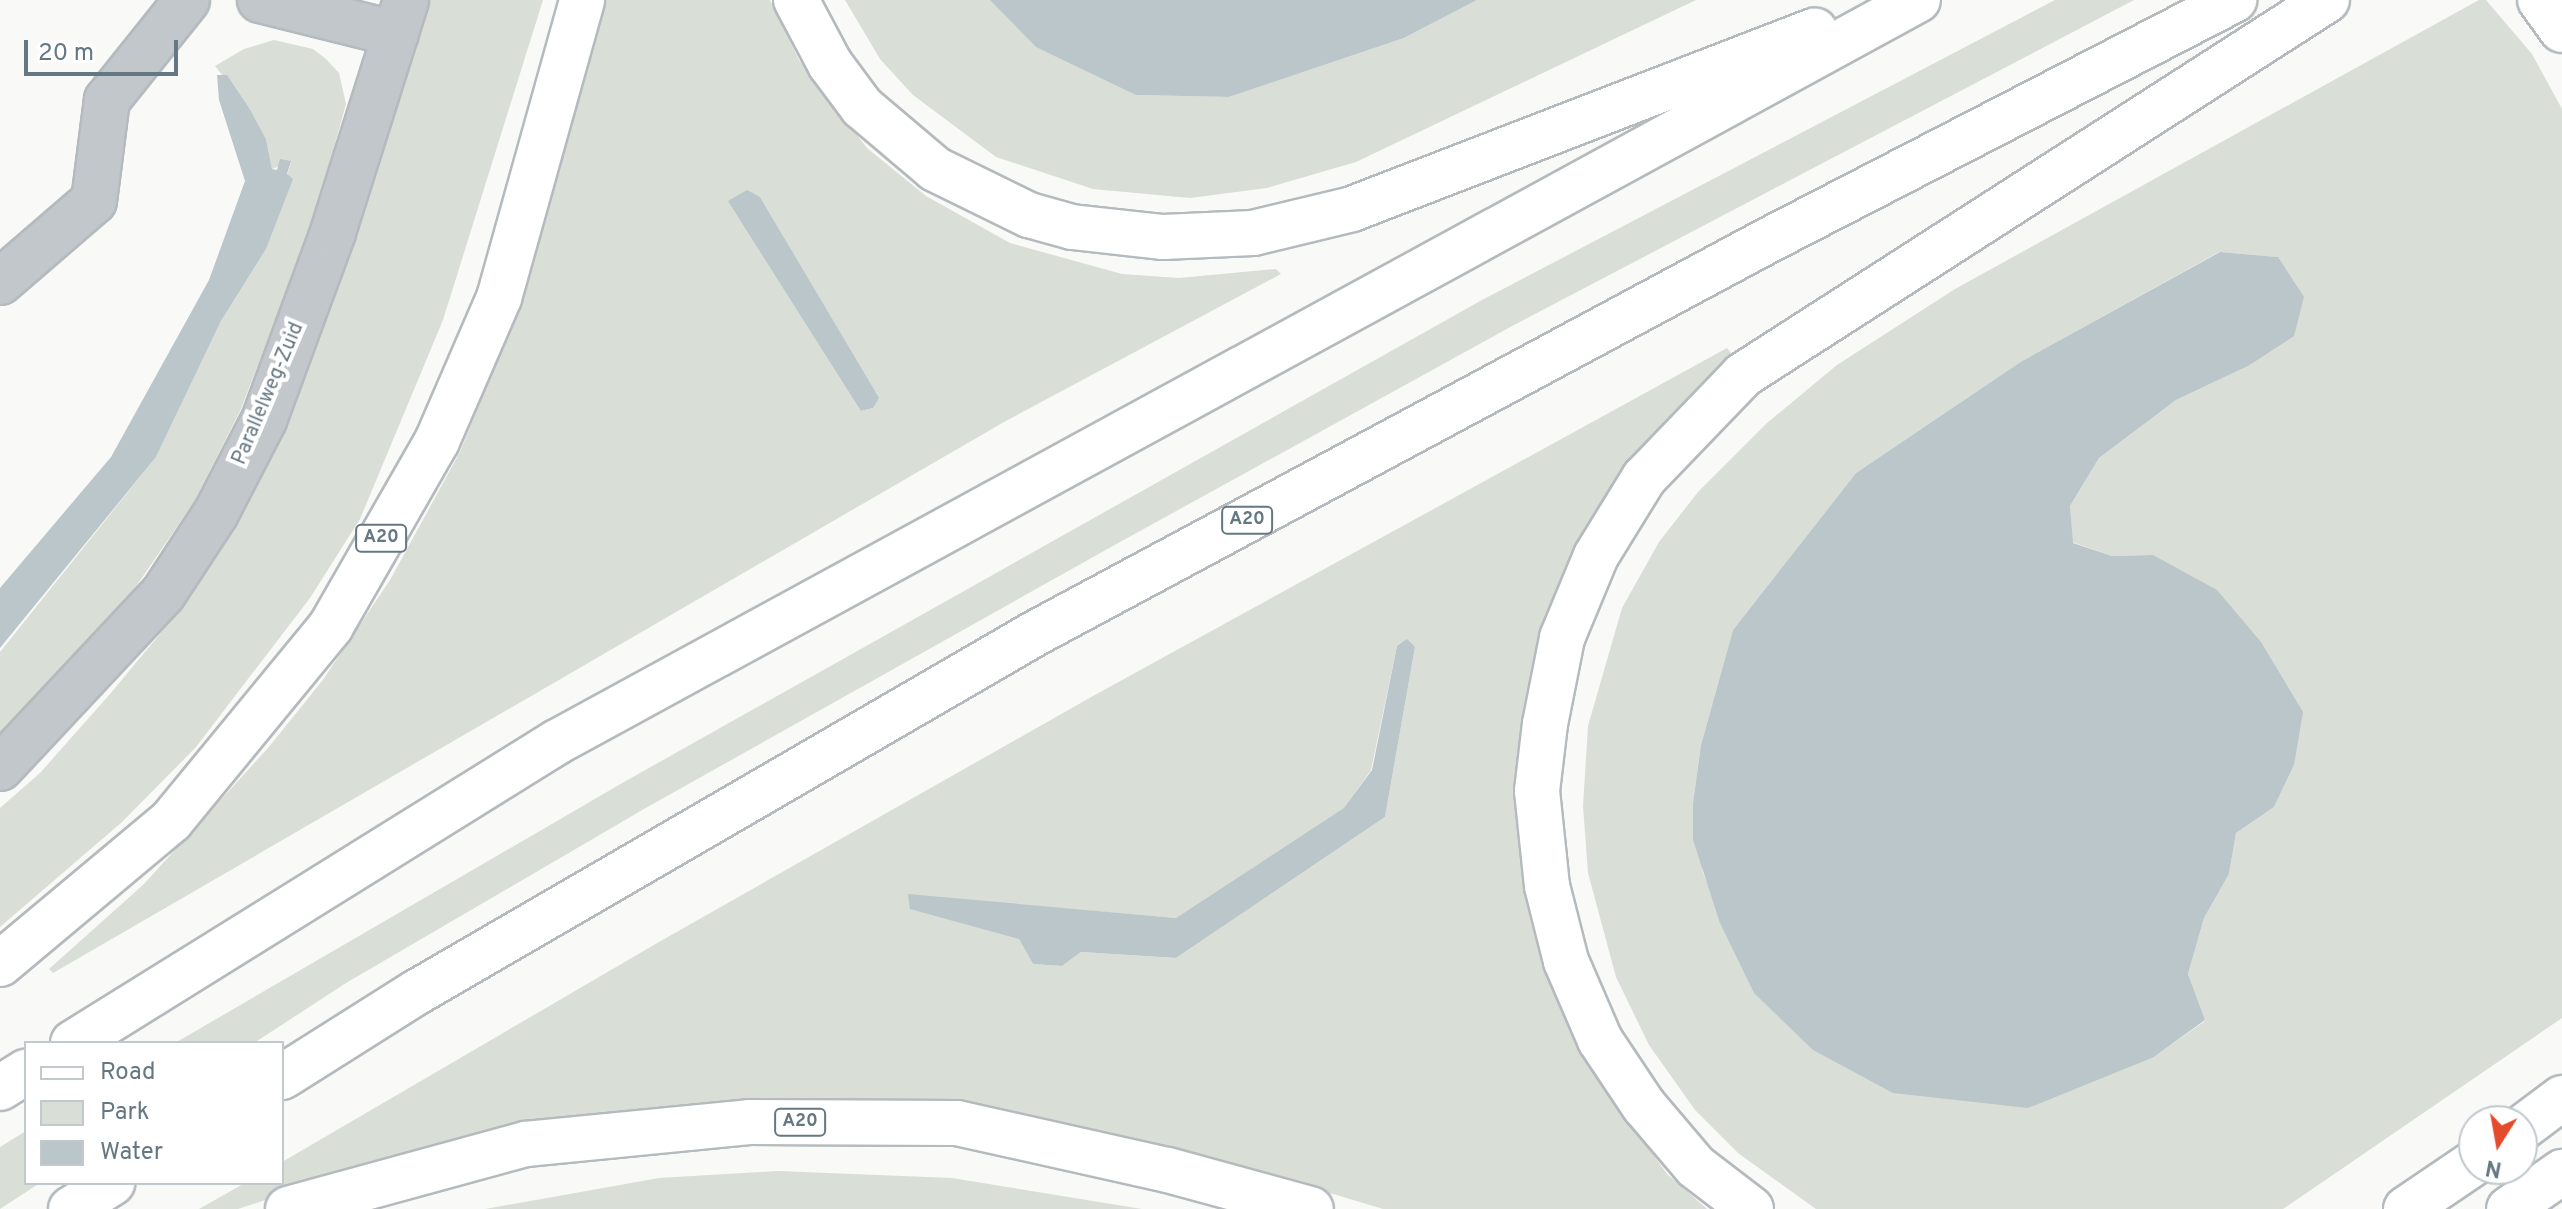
<!DOCTYPE html>
<html>
<head>
<meta charset="utf-8">
<style>
  body { margin:0 }
  #map { position:relative; width:2562px; height:1209px; overflow:hidden; background:#f9f9f7; font-family:Overpass,sans-serif }
  div>[style] { position:absolute }
  .green>* { inset:0; background:#d9ded6 }
  .water>* { inset:0; background:#bac6ca }
  .roads { filter:drop-shadow(2px 0 #b4babd) drop-shadow(-2px 0 #b4babd) drop-shadow(0 2px #b4babd) drop-shadow(0 -2px #b4babd) }
  .minor>* { height:44px; margin:-22px; padding:0 22px; transform-origin:22px; border-radius:22px; background:#c2c7cb }
  .major>* { height:44px; margin:-22px; padding:0 22px; transform-origin:22px; border-radius:22px; background:#fff }
  .highway>* { height:44px; margin:-22px; padding:0 22px; transform-origin:22px; border-radius:22px; background:#fff }
  span { translate:-50% -50%; white-space:nowrap; text-align:center; line-height:1.15; -webkit-text-stroke:8px #fff; paint-order:stroke }
  .shield-label span { padding:2px 6px; background:#fff; border:2px solid; border-radius:6px; -webkit-text-stroke-width:0 }
  .shield-label { font-size:18px; color:#647782; font-weight:700 }
  .street-label { font-size:20px; color:#647782 }
  .legend { position:absolute; left:24px; top:1041px; width:260px; height:144px; box-sizing:border-box; background:#fff; border:2px solid #c1c9cd; margin:0; padding:10px 14px; list-style:none; font-size:24px; color:#647782 }
  .legend li { display:flex; align-items:center; gap:16px; height:40px }
  .legend b { width:40px; border:2px solid #c1c9cd }
  .north { position:absolute; left:2458px; top:1105px; width:80px; height:80px; box-sizing:border-box; background:#fff; border:2px solid #c1c9cd; border-radius:50%; rotate:191deg; font-size:22px; font-weight:700; line-height:32px; text-align:center; color:#647782 }
  .north::after { content:''; display:block; margin:auto; width:28px; height:36px; background:#e44a2c; clip-path:polygon(50% 0,100% 100%,50% 72%,0 100%) }
  .scale { position:absolute; left:24px; top:40px; width:154px; height:36px; box-sizing:border-box; border:4px solid #647782; border-top:0; padding-left:10px; font-size:24px; line-height:28px; white-space:nowrap; color:#647782; -webkit-text-stroke:6px #fff; paint-order:stroke }
</style>
</head>
<body>
<div id="map">
  <div class="green">
    <div style="clip-path:polygon(428px 0,543px 0,443px 320px,360px 519px,310px 598px,196px 747px,122px 822px,0 927px,0 808px,40px 773px,110px 694px,184px 605px,235px 524px,282px 424px,353px 235px)"></div>
    <div style="clip-path:polygon(evenodd,604px 0,770px 0,799px 60px,867px 148px,926px 196px,1010px 243px,1122px 274px,1179px 278px,1276px 269px,1281px 274px,1004px 422px,53px 973px,49px 969px,143px 885px,268px 748px,322px 681px,390px 580px,460px 452px,496px 363px,528px 269px,604px 0,760px 197px,878px 398px,873px 408px,861px 411px,760px 197px)"></div>
    <div style="clip-path:polygon(845px 0,990px 0,1136px 95px,1229px 97px,1404px 38px,1477px 0,1696px 0,1356px 162px,1267px 188px,1190px 198px,1093px 189px,996px 157px,913px 95px,880px 59px)"></div>
    <div style="clip-path:polygon(2055px 0,2134px 0,1514px 325px,1111px 547px,644px 809px,346px 983px,254px 1043px,175px 1043px,624px 782px,1482px 300px)"></div>
    <div style="clip-path:polygon(evenodd,2479px 0,2486px 0,2532px 54px,2562px 109px,2562px 1018px,2283px 1209px,1816px 1209px,1738px 1153px,1695px 1110px,1649px 1045px,1616px 977px,1588px 873px,1583px 806px,1588px 726px,1622px 608px,1659px 542px,1698px 492px,1767px 423px,1837px 365px,1955px 289px,2479px 0,2219px 252px,2278px 257px,2248px 366px,2176px 400px,2099px 458px,2070px 506px,2072px 542px,2112px 556px,2153px 555px,2294px 765px,2274px 807px,2236px 833px,2229px 874px,2204px 918px,2188px 974px,2205px 1021px,2154px 1057px,1754px 993px,1703px 873px,1693px 803px,1701px 745px,1733px 630px,1856px 473px,2022px 361px,2219px 252px)"></div>
    <div style="clip-path:polygon(274px 40px,313px 49px,326px 59px,339px 73px,346px 104px,313px 223px,240px 411px,194px 502px,137px 585px,73px 662px,0 733px,0 652px,156px 457px,221px 321px,266px 249px,291px 162px,272px 169px,266px 139px,251px 111px,215px 66px,244px 49px)"></div>
    <div style="clip-path:polygon(evenodd,1727px 348px,1734px 357px,1680px 406px,1632px 466px,1594px 526px,1524px 868px,1549px 979px,1593px 1071px,1667px 1174px,1707px 1209px,1383px 1209px,1250px 1169px,1072px 1128px,950px 1110px,301px 1188px,238px 1209px,199px 1209px,245px 1183px,282px 1183px,282px 1162px,659px 942px,1093px 696px,1727px 348px,1397px 646px,1415px 647px,1385px 817px,1176px 958px,1081px 952px,1062px 966px,1033px 964px,1019px 939px,908px 895px,1176px 918px,1344px 809px,1371px 770px,1397px 646px)"></div>
    <div style="clip-path:polygon(26px 1131px,26px 1183px,40px 1183px,0 1209px,0 1147px)"></div>
    <div style="clip-path:polygon(778px 1171px,952px 1178px,1142px 1209px,485px 1209px,659px 1178px)"></div>
  </div>
  <div class="water">
    <div style="clip-path:polygon(990px 0,1477px 0,1404px 38px,1229px 97px,1136px 95px,1036px 47px)"></div>
    <div style="clip-path:polygon(217px 75px,227px 75px,251px 111px,266px 139px,272px 169px,277px 170px,280px 159px,291px 161px,287px 174px,293px 179px,266px 249px,221px 321px,156px 457px,0 648px,0 588px,111px 457px,209px 280px,245px 181px,219px 100px)"></div>
    <div style="clip-path:polygon(747px 190px,760px 197px,879px 398px,873px 408px,861px 411px,728px 201px)"></div>
    <div style="clip-path:polygon(2220px 252px,2278px 257px,2304px 297px,2294px 336px,2248px 366px,2176px 400px,2099px 458px,2070px 506px,2073px 543px,2112px 556px,2153px 555px,2217px 590px,2261px 642px,2303px 712px,2294px 765px,2274px 807px,2236px 833px,2229px 874px,2204px 918px,2188px 974px,2205px 1020px,2154px 1057px,2028px 1108px,1893px 1093px,1813px 1050px,1754px 993px,1720px 923px,1693px 840px,1693px 803px,1701px 745px,1733px 630px,1856px 473px,2022px 361px)"></div>
    <div style="clip-path:polygon(1407px 639px,1415px 647px,1385px 817px,1176px 958px,1081px 952px,1062px 966px,1033px 964px,1019px 939px,910px 909px,908px 894px,1176px 918px,1344px 808px,1372px 770px,1397px 646px)"></div>
  </div>
  <div class="roads">
    <div class="minor">
      <div style="left:260px;top:0;width:140px;rotate:14deg"></div>
      <div style="left:0;top:282px;width:124px;rotate:-40.8deg"></div>
      <div style="left:94px;top:201px;width:102px;rotate:-82.7deg"></div>
      <div style="left:107px;top:100px;width:128px;rotate:-51.3deg"></div>
      <div style="left:0;top:768px;width:238px;rotate:-46.9deg"></div>
      <div style="left:163px;top:594px;width:97px;rotate:-56.8deg"></div>
      <div style="left:216px;top:513px;width:105px;rotate:-62.7deg"></div>
      <div style="left:264px;top:420px;width:200px;rotate:-69.8deg"></div>
      <div style="left:333px;top:232px;width:243px;rotate:-72.5deg"></div>
    </div>
    <div class="major">
      <div style="left:2540px;top:0;width:37px;rotate:54deg"></div>
    </div>
    <div class="highway">
      <div style="left:796px;top:0;width:72px;rotate:62deg"></div>
      <div style="left:830px;top:64px;width:54px;rotate:53.3deg"></div>
      <div style="left:862px;top:107px;width:96px;rotate:40.3deg"></div>
      <div style="left:935px;top:169px;width:105px;rotate:26.1deg"></div>
      <div style="left:1029px;top:215px;width:45px;rotate:15.6deg"></div>
      <div style="left:1072px;top:227px;width:92px;rotate:6.3deg"></div>
      <div style="left:1163px;top:237px;width:90px;rotate:-2.5deg"></div>
      <div style="left:1253px;top:233px;width:102px;rotate:-13.6deg"></div>
      <div style="left:1352px;top:209px;width:496px;rotate:-21.1deg"></div>
      <div style="left:0;top:964px;width:223px;rotate:-39.9deg"></div>
      <div style="left:171px;top:821px;width:252px;rotate:-50.6deg"></div>
      <div style="left:331px;top:626px;width:213px;rotate:-60.2deg"></div>
      <div style="left:437px;top:441px;width:156px;rotate:-66.6deg"></div>
      <div style="left:499px;top:298px;width:309px;rotate:-74.4deg"></div>
      <div style="left:73px;top:1043px;width:570px;rotate:-31.88deg"></div>
      <div style="left:557px;top:742px;width:1550px;rotate:-28.6deg"></div>
      <div style="left:282px;top:1077px;width:160px;rotate:-32.2deg"></div>
      <div style="left:417px;top:992px;width:713px;rotate:-30.12deg"></div>
      <div style="left:1034px;top:634px;width:832px;rotate:-28.2deg"></div>
      <div style="left:1767px;top:241px;width:526px;rotate:-27.3deg"></div>
      <div style="left:0;top:1088px;width:31px;rotate:-32deg"></div>
      <div style="left:2522px;top:1128px;width:50px;rotate:-36.9deg"></div>
      <div style="left:71px;top:1209px;width:49px;rotate:-32.4deg"></div>
      <div style="left:288px;top:1209px;width:247px;rotate:-15.3deg"></div>
      <div style="left:526px;top:1144px;width:224px;rotate:-5.6deg"></div>
      <div style="left:749px;top:1122px;width:208px;rotate:0.3deg"></div>
      <div style="left:957px;top:1123px;width:216px;rotate:12.6deg"></div>
      <div style="left:1168px;top:1170px;width:148px;rotate:15.3deg"></div>
      <div style="left:1751px;top:1209px;width:69px;rotate:-142.6deg"></div>
      <div style="left:1696px;top:1167px;width:80px;rotate:-130.4deg"></div>
      <div style="left:1644px;top:1106px;width:79px;rotate:-123.7deg"></div>
      <div style="left:1600px;top:1040px;width:86px;rotate:-113.3deg"></div>
      <div style="left:1566px;top:961px;width:77px;rotate:-104.2deg"></div>
      <div style="left:1547px;top:886px;width:96px;rotate:-96deg"></div>
      <div style="left:1537px;top:791px;width:67px;rotate:-83.2deg"></div>
      <div style="left:1545px;top:724px;width:88px;rotate:-78.8deg"></div>
      <div style="left:1562px;top:638px;width:89px;rotate:-67.5deg"></div>
      <div style="left:1596px;top:556px;width:92px;rotate:-58.4deg"></div>
      <div style="left:1644px;top:478px;width:143px;rotate:-46.1deg"></div>
      <div style="left:1743px;top:375px;width:694px;rotate:-32.71deg"></div>
      <div style="left:2406px;top:1209px;width:82px;rotate:-34.1deg"></div>
      <div style="left:2509px;top:1209px;width:65px;rotate:-34.9deg"></div>
    </div>
  </div>
  <div class="shield-label">
    <span style="left:1247px;top:520px">A20</span>
    <span style="left:381px;top:538px">A20</span>
    <span style="left:800px;top:1122px">A20</span>
  </div>
  <div class="street-label">
    <span style="left:269px;top:394px;rotate:-67deg">Parallelweg-Zuid</span>
  </div>
  <ul class="legend">
  <li><b style="height:10px;background:#fff"></b>Road</li>
  <li><b style="height:22px;background:#d9ded6"></b>Park</li>
  <li><b style="height:22px;background:#bac6ca"></b>Water</li>
  </ul>
  <div class="north">N</div>
  <div class="scale">20 m</div>
</div>
</body>
</html>
